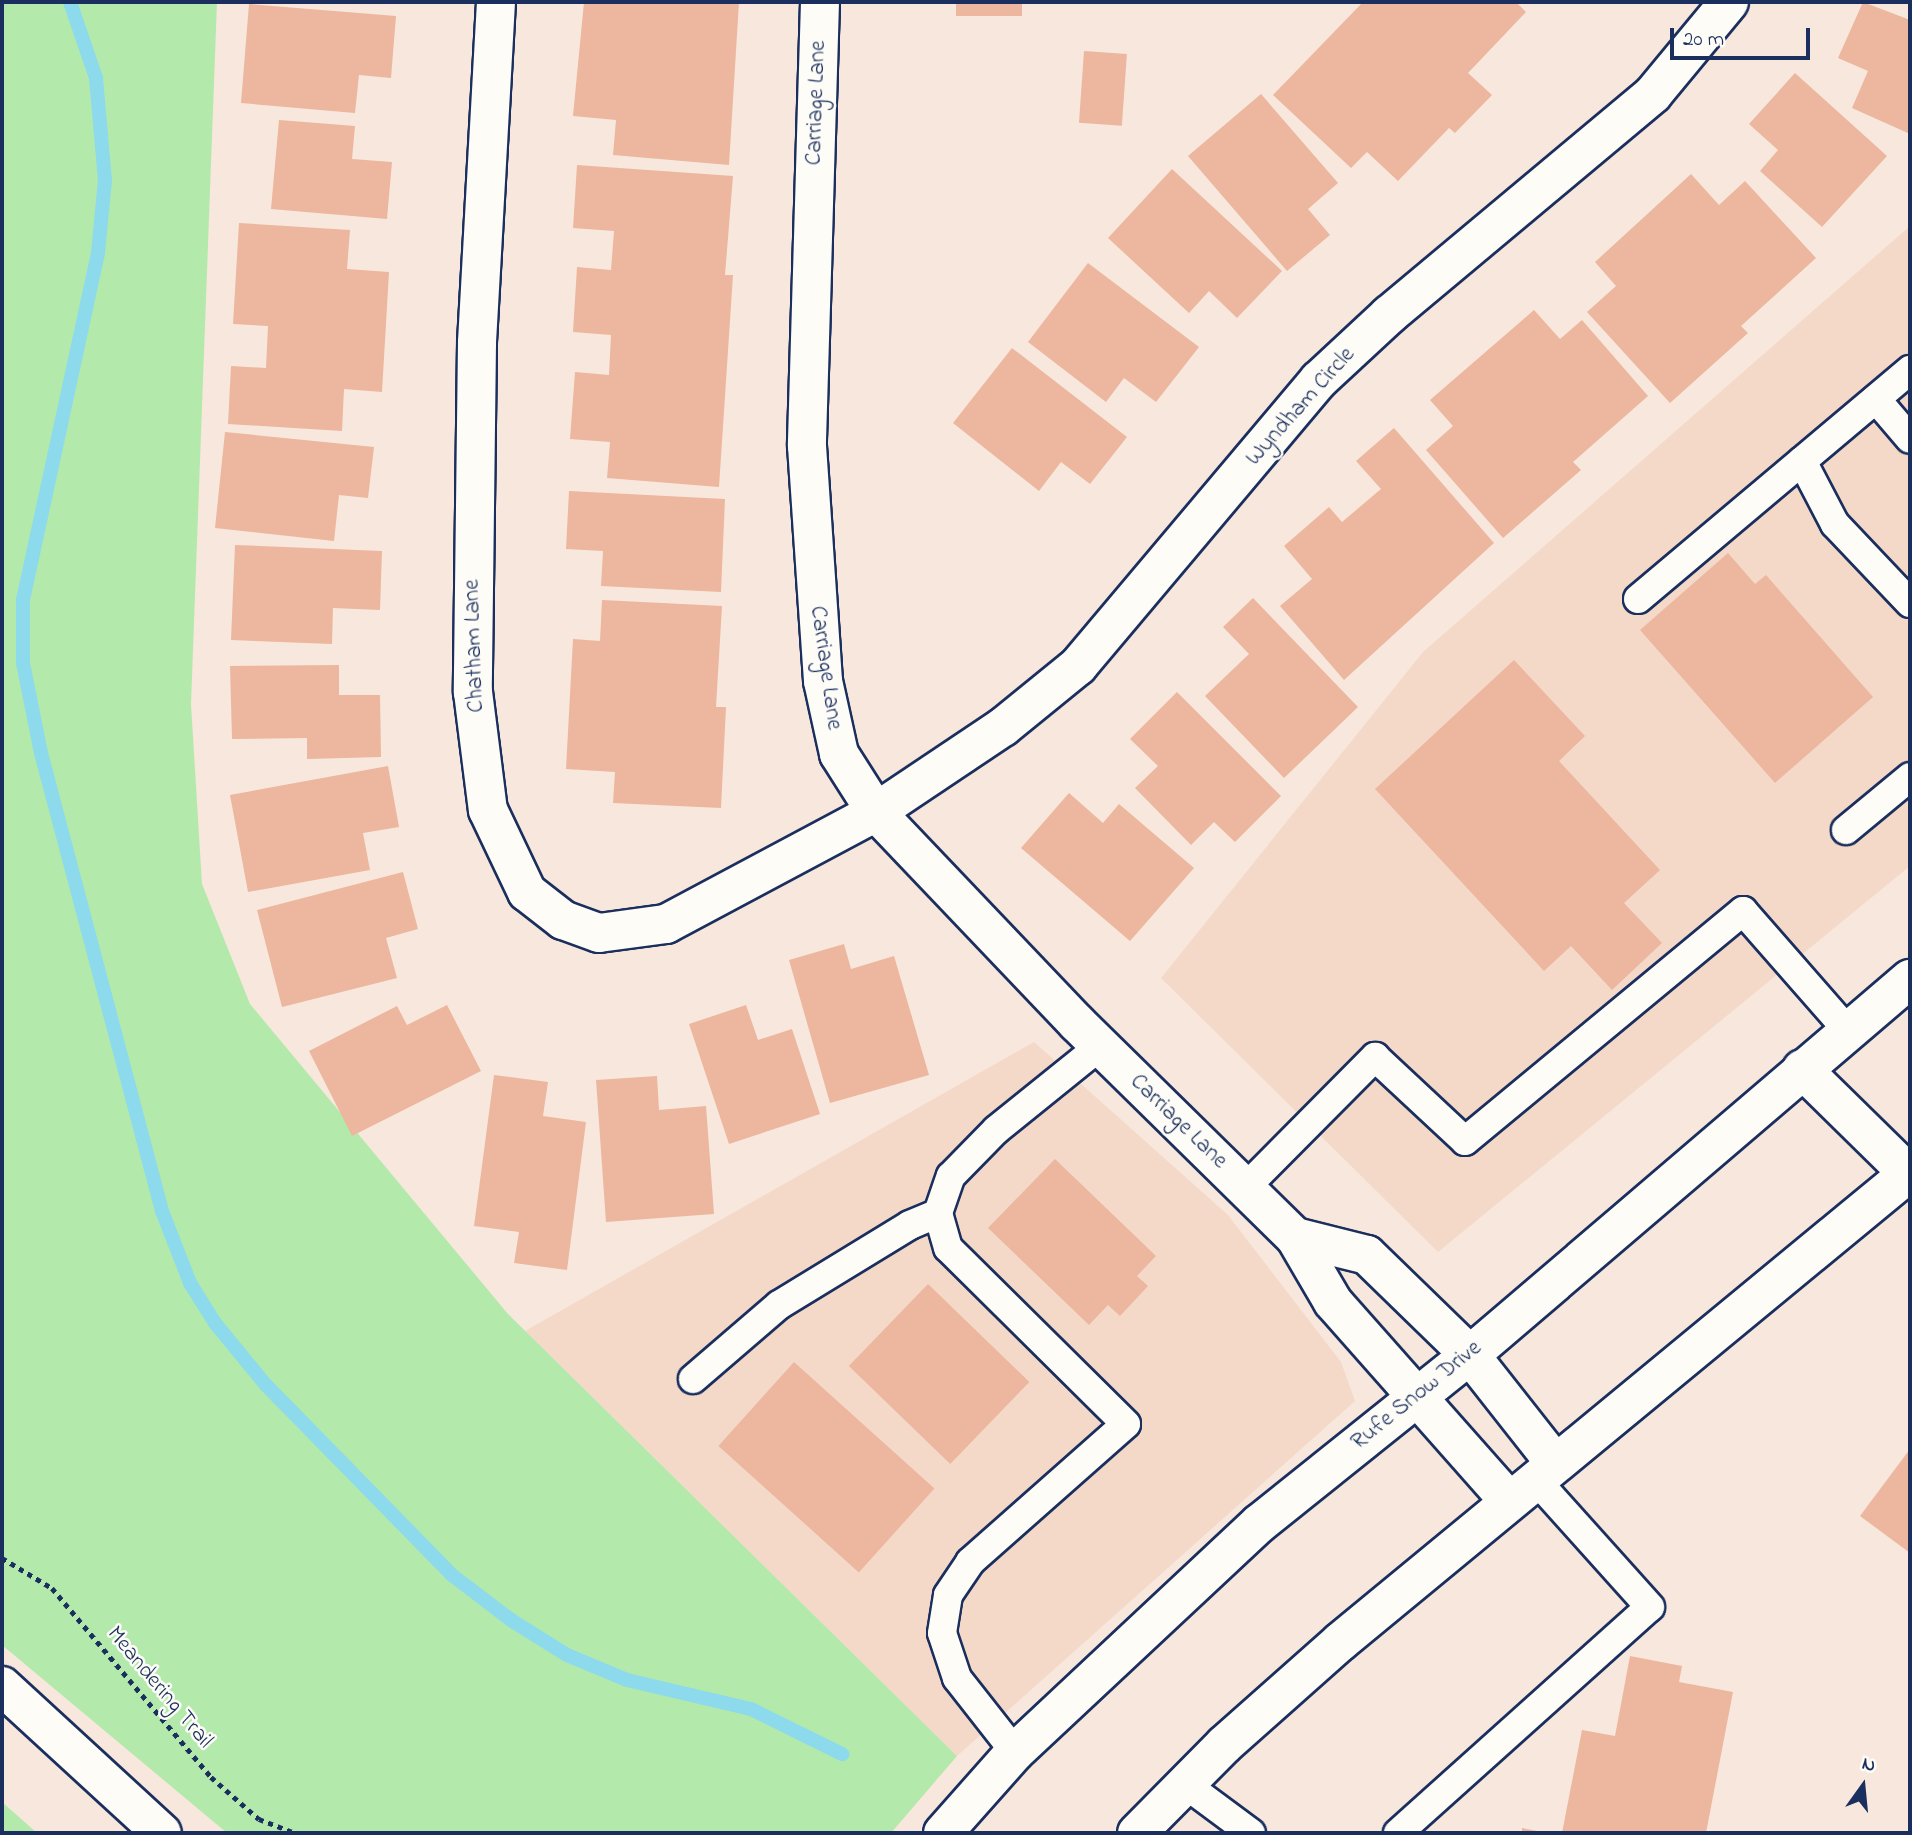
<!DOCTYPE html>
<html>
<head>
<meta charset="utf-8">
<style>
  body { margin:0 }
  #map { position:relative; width:1912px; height:1835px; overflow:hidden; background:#f8e7dc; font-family:"Indie Flower",sans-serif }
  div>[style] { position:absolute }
  .built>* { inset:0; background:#f4d9c9 }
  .green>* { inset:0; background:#b4e9ac }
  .stream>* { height:14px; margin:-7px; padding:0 7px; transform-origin:7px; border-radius:7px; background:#8cdaec }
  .building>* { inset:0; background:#ecb79e; transform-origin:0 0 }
  .path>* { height:4.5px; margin-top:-2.25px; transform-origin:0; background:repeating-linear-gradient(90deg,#1b2f5e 0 5px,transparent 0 10px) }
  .roads { filter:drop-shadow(2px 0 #1b2f5e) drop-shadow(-2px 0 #1b2f5e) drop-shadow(0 2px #1b2f5e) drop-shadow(0 -2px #1b2f5e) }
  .lane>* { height:28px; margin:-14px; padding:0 14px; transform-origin:14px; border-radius:14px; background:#fdfcf7 }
  .street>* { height:38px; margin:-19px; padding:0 19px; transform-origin:19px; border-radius:19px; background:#fdfcf7 }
  .secondary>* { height:38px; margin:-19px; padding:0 19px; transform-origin:19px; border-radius:19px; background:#fdfcf7 }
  span { translate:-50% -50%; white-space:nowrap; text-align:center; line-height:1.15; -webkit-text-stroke:5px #fdfcf7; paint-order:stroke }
  .street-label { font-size:23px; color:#1b2f5e }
  .frame { position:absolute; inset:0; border:4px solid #1b2f5e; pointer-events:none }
  .north { position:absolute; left:1828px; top:1751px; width:70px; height:70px; -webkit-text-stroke:5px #fdfcf7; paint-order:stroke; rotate:15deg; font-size:19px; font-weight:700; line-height:28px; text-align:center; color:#1b2f5e }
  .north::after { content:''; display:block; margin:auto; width:24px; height:32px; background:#1b2f5e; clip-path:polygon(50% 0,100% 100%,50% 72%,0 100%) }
  .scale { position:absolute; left:1670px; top:28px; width:140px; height:32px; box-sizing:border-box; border:4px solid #1b2f5e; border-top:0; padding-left:9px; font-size:21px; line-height:24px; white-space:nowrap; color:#1b2f5e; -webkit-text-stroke:5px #fdfcf7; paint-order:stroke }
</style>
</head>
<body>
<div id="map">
  <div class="built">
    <div style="clip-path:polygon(1910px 226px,1910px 866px,1438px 1252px,1161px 978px,1423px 652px)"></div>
    <div style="clip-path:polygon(1034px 1042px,1228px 1215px,1341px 1362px,1355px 1401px,957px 1756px,525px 1331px)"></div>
  </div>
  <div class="green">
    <div style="clip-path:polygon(2px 2px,217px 2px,191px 704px,202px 884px,250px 1004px,508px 1314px,957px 1756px,891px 1833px,227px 1833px,2px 1645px)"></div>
    <div style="clip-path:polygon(2px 1802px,37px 1833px,2px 1833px)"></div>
  </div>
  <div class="stream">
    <div style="left:70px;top:2px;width:80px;rotate:71.1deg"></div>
    <div style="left:96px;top:78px;width:102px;rotate:85deg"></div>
    <div style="left:105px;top:180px;width:73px;rotate:95.5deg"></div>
    <div style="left:98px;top:253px;width:354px;rotate:102.2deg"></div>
    <div style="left:23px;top:599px;width:64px;rotate:90deg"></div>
    <div style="left:23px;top:663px;width:92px;rotate:78.7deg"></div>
    <div style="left:41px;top:753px;width:474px;rotate:75.2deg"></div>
    <div style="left:162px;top:1211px;width:77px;rotate:68.7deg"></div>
    <div style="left:190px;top:1283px;width:47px;rotate:58deg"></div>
    <div style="left:215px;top:1323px;width:80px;rotate:50.6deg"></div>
    <div style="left:266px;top:1385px;width:266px;rotate:45.6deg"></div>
    <div style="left:452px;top:1575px;width:74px;rotate:37.3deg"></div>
    <div style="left:511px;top:1620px;width:66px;rotate:32deg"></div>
    <div style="left:567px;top:1655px;width:65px;rotate:22.6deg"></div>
    <div style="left:627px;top:1680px;width:127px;rotate:13.2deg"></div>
    <div style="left:751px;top:1709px;width:102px;rotate:26.3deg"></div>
  </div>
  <div class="building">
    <div style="clip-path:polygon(584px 2px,739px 2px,729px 165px,613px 155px,616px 120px,573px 116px)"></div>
    <div style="left:956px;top:2px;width:66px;height:14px"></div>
    <div style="clip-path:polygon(1363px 2px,1516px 2px,1526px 12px,1468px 73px,1492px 95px,1455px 133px,1449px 128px,1398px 181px,1367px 152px,1351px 168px,1273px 95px)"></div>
    <div style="clip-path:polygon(1863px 2px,1910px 20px,1910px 134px,1852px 108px,1868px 71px,1838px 58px)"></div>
    <div style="clip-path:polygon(249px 4px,396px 16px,391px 78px,359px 75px,355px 113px,241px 103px)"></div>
    <div style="left:1084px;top:51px;width:43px;height:72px;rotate:4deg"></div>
    <div style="clip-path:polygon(1795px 73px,1887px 156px,1822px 227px,1760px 171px,1778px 150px,1749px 124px)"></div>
    <div style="clip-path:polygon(1261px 94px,1338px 183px,1308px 209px,1330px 235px,1287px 271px,1188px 156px)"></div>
    <div style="clip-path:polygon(279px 120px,355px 126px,352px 159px,392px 162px,387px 219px,271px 209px)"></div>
    <div style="clip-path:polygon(577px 165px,733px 176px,725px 275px,733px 275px,719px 487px,607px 478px,610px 442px,570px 439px,575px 372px,609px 375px,611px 335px,573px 332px,577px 267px,611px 270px,614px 231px,573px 228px)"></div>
    <div style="clip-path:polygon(1172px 169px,1282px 271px,1237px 318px,1209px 291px,1189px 313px,1108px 238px)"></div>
    <div style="clip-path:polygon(1691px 174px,1719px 205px,1745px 181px,1816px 258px,1741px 326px,1748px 333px,1670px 403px,1587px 312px,1616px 286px,1595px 262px)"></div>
    <div style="clip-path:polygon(239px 223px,350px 230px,347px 269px,389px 272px,382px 392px,344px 389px,342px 431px,228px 424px,231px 366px,266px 368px,268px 326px,233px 324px)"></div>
    <div style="clip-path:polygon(1088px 263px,1199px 347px,1156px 402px,1124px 378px,1106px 402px,1028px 342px)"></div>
    <div style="clip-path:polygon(1534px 310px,1560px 339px,1582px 320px,1648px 396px,1573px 462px,1581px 470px,1503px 538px,1426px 450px,1453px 426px,1430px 400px)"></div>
    <div style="clip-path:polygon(1012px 348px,1127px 437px,1090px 484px,1061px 462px,1039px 491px,953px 423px)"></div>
    <div style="clip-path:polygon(1394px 428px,1494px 543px,1344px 680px,1280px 606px,1312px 579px,1284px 546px,1329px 507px,1342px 522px,1381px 489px,1356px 461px)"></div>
    <div style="clip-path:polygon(225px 432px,374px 447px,368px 498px,339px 495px,334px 541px,215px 528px)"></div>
    <div style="clip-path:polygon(569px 491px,725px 499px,721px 592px,601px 586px,603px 551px,566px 549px)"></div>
    <div style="clip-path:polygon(235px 545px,382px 551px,380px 610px,333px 608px,332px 644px,231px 640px)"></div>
    <div style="clip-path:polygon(1728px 553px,1755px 584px,1766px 575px,1873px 697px,1775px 783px,1640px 630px)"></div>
    <div style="clip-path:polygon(1253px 598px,1358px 707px,1284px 778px,1205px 696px,1249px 654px,1223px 627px)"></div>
    <div style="clip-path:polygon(602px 600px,722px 606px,716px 707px,726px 707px,721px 808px,613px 803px,615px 772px,566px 769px,573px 639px,600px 641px)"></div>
    <div style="clip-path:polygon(1514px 660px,1585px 736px,1559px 761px,1660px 870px,1624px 903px,1662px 943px,1612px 990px,1571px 946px,1544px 971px,1375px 789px)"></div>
    <div style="clip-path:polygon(339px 665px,339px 695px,380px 695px,381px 757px,307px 759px,307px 738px,232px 739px,230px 666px)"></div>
    <div style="clip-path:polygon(1177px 692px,1281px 796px,1235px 842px,1214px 822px,1191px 845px,1135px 788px,1158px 766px,1130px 739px)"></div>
    <div style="clip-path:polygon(388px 766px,399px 827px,363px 833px,370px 870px,248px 892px,230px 795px)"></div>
    <div style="clip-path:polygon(1069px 793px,1103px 823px,1119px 804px,1194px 868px,1130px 941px,1021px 848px)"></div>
    <div style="clip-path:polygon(403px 872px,418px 929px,386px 938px,397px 978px,282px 1007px,257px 910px)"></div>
    <div style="clip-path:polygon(844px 944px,851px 969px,894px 956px,929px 1075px,830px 1103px,789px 960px)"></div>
    <div style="clip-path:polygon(447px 1005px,481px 1071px,352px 1136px,309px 1051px,397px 1006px,407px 1025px)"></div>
    <div style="clip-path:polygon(746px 1005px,758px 1040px,792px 1029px,820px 1114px,729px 1144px,689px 1024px)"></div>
    <div style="clip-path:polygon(494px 1075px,548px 1082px,543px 1116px,586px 1122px,567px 1270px,514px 1263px,519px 1232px,474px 1226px)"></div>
    <div style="clip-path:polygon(657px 1076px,659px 1110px,706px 1106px,714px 1214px,606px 1222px,596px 1080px)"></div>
    <div style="clip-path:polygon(1055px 1159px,1156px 1256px,1137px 1276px,1148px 1286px,1120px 1316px,1108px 1305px,1089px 1325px,988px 1228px)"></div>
    <div style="left:928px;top:1284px;width:141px;height:114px;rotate:44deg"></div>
    <div style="left:794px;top:1362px;width:189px;height:113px;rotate:42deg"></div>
    <div style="clip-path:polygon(1910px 1449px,1910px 1553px,1860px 1516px)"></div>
    <div style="clip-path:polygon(1630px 1656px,1682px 1666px,1679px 1682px,1733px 1692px,1706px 1833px,1562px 1833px,1582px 1730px,1615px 1736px)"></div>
    <div style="clip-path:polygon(1522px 1828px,1542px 1832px,1542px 1833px,1522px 1833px)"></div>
  </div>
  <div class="path">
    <div style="left:2px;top:1558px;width:58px;rotate:31deg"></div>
    <div style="left:52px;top:1588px;width:247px;rotate:49.9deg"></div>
    <div style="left:211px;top:1777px;width:64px;rotate:41.2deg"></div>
    <div style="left:259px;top:1819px;width:39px;rotate:21deg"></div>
  </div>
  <div class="roads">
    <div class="lane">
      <div style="left:1876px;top:399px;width:52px;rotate:49.6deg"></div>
      <div style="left:1802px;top:461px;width:71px;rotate:62.4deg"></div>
      <div style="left:1835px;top:524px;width:109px;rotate:46.5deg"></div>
      <div style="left:1638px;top:599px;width:356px;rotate:-40.1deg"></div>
      <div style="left:1846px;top:830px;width:83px;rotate:-39.6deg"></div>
      <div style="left:1245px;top:1188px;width:185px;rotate:-45.2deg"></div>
      <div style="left:1375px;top:1057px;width:123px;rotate:43deg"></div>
      <div style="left:1465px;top:1141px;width:361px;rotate:-39.6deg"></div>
      <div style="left:1743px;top:911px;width:159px;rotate:48.8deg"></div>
      <div style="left:693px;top:1379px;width:113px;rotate:-40.7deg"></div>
      <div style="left:779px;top:1305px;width:153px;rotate:-31.4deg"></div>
      <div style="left:910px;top:1225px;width:30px;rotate:-23deg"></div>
      <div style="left:1015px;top:1752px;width:94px;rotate:-128.1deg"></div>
      <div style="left:957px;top:1678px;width:47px;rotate:-108.4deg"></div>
      <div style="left:942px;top:1633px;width:38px;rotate:-81deg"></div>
      <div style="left:948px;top:1595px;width:40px;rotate:-56deg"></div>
      <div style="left:970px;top:1562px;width:208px;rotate:-41.5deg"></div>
      <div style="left:1126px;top:1424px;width:250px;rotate:-135.3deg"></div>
      <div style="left:948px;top:1248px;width:36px;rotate:-106deg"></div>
      <div style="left:938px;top:1213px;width:39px;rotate:-71deg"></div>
      <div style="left:951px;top:1176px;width:64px;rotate:-45.6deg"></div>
      <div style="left:996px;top:1130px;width:134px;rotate:-38.9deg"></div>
      <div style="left:1185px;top:1784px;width:82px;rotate:36.6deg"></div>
      <div style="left:1398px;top:1833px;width:338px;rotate:-41.9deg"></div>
      <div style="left:1650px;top:1607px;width:172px;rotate:-131.9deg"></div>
    </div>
    <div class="street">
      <div style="left:496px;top:2px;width:342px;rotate:93.2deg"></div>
      <div style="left:477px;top:343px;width:349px;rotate:90.7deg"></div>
      <div style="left:473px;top:692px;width:119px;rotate:82.8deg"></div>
      <div style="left:488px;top:810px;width:91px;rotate:64.6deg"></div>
      <div style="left:527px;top:892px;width:46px;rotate:37.9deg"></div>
      <div style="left:563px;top:920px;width:38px;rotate:20deg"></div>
      <div style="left:599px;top:933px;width:68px;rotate:-7.7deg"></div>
      <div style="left:666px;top:924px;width:238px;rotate:-28.1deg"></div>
      <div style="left:876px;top:812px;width:153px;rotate:-33.8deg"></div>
      <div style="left:1003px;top:727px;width:97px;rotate:-39.1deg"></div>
      <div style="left:1078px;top:666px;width:374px;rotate:-49.9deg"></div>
      <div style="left:1319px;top:380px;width:96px;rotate:-42.9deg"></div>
      <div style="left:1389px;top:315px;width:344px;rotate:-39.9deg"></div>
      <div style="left:1653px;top:94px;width:119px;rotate:-50.4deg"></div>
      <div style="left:820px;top:2px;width:444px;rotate:91.7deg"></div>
      <div style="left:807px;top:446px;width:236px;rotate:86.1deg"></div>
      <div style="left:823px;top:681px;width:75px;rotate:77.6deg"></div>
      <div style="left:839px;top:754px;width:69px;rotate:57.5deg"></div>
      <div style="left:876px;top:812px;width:291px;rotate:46.4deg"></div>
      <div style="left:1077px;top:1023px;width:305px;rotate:44.5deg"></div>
      <div style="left:1295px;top:1237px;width:75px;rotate:59.7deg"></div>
      <div style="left:1333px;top:1302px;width:266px;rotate:48.5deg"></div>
      <div style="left:1802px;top:1069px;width:151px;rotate:44.5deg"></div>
      <div style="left:1295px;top:1237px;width:74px;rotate:14deg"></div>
      <div style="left:1367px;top:1255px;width:144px;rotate:44.2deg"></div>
      <div style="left:1470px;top:1355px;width:137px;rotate:51.8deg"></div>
      <div style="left:2px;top:1686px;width:217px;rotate:42.6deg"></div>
    </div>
    <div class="secondary">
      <div style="left:943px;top:1833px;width:108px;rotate:-48.4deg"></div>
      <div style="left:1015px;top:1752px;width:335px;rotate:-43.1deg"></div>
      <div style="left:1260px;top:1523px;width:269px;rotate:-38.7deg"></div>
      <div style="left:1470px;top:1355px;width:579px;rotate:-40.52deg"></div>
      <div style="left:1137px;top:1833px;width:124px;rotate:-45.3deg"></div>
      <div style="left:1224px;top:1745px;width:155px;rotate:-41.6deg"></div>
      <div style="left:1340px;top:1642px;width:739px;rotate:-39.51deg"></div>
    </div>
  </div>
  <div class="street-label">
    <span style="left:817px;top:103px;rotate:-88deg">Carriage Lane</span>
    <span style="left:1301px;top:407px;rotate:-48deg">Wyndham Circle</span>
    <span style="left:475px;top:646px;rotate:-92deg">Chatham Lane</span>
    <span style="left:825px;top:668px;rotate:82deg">Carriage Lane</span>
    <span style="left:1178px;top:1122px;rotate:44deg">Carriage Lane</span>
    <span style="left:1417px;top:1396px;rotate:-39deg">Rufe Snow Drive</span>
    <span style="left:159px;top:1688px;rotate:50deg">Meandering Trail</span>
  </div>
  <div class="frame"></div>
  <div class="north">N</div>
  <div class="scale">20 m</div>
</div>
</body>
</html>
